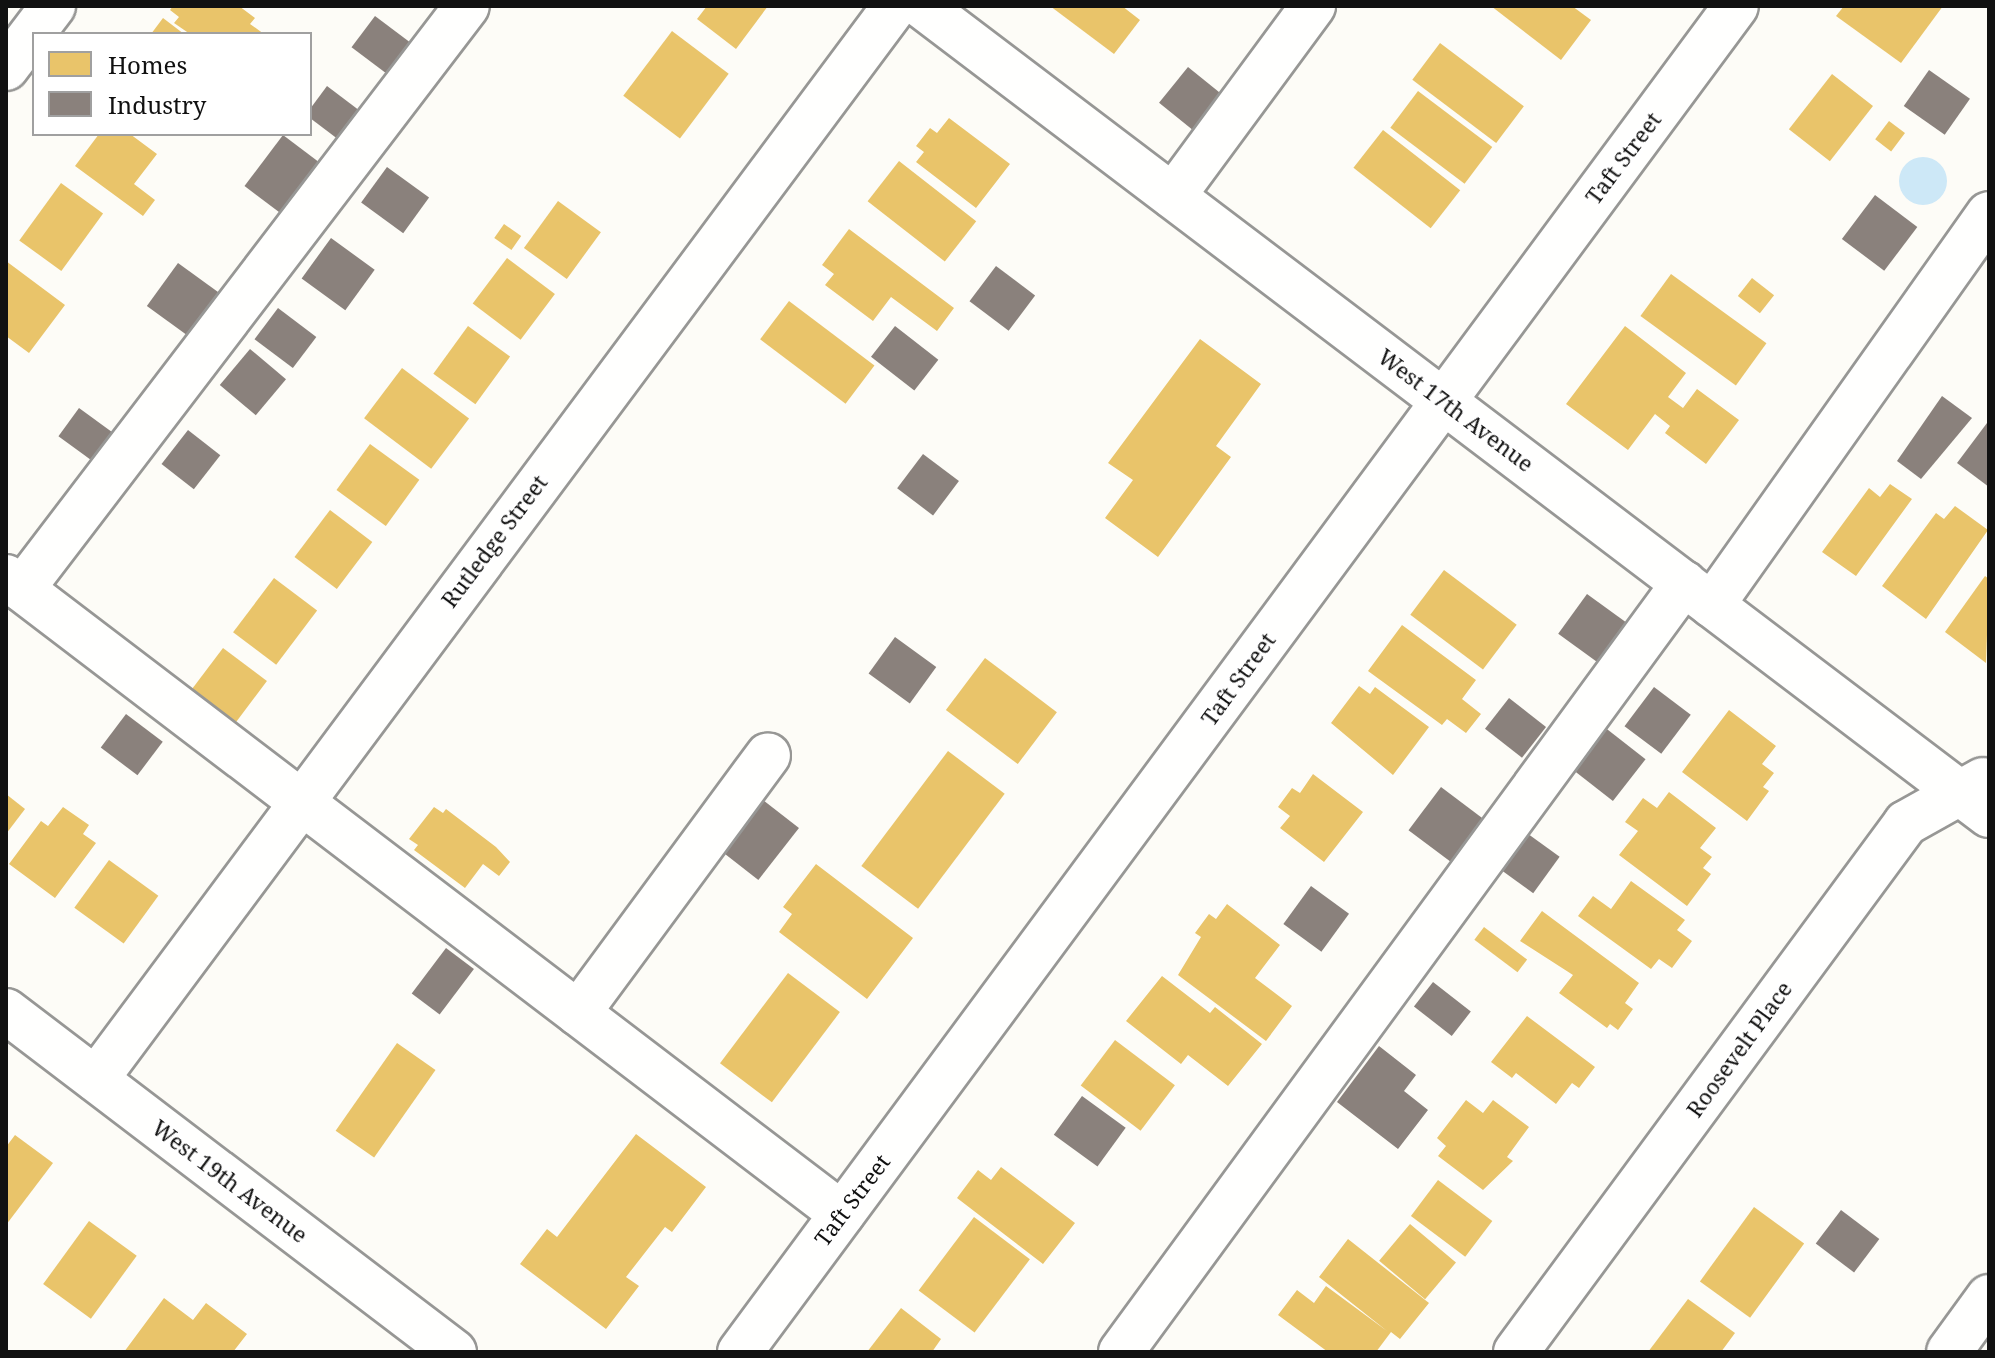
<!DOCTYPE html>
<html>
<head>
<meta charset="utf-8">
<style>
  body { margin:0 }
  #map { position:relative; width:1995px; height:1358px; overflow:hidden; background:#fdfcf7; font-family:"Noto Serif",serif }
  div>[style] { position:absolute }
  .water>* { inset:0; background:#cde8f7 }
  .round { border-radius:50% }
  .homes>* { inset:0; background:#e9c46a; transform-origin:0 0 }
  .industry>* { inset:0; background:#8a817c; transform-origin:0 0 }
  .roads { filter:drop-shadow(2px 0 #979795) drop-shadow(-2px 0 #979795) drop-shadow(0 2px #979795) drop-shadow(0 -2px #979795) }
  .minor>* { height:44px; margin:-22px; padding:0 22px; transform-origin:22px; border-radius:22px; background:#fffffe }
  span { translate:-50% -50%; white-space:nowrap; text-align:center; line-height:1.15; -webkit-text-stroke:8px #fff; paint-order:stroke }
  .street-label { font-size:22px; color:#111 }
  .frame { position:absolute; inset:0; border:8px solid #111; pointer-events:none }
  .legend { position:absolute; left:32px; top:32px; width:280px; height:104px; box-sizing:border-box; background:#fff; border:2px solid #a0a0a0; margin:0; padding:10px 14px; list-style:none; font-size:24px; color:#111 }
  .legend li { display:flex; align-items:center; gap:16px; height:40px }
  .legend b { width:40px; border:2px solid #a0a0a0 }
</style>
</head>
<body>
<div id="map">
  <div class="water">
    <div class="round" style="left:1899px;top:157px;width:48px;height:48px"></div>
  </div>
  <div class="homes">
    <div style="clip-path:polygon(173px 6px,239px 6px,255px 18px,250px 24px,264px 34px,190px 34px,174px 23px,179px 17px,170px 10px)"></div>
    <div style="clip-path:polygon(707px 6px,768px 6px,736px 49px,697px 19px)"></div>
    <div style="clip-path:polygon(1050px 6px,1122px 6px,1140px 20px,1114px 54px)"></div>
    <div style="clip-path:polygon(1491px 6px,1572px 6px,1591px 20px,1561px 60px)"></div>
    <div style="clip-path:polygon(1844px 6px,1943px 6px,1901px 63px,1836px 16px)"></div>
    <div style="clip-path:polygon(163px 18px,184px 34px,151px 34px)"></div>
    <div style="left:672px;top:31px;width:71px;height:81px;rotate:37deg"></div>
    <div style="left:1440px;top:43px;width:105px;height:46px;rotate:37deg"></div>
    <div style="left:1832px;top:74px;width:52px;height:70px;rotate:38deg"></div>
    <div style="left:1418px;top:91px;width:93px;height:46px;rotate:37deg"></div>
    <div style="clip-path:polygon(949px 118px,1010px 164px,976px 208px,916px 162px,924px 152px,916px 146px,930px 128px,937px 133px)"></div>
    <div style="left:1889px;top:121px;width:20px;height:23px;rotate:37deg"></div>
    <div style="left:1383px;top:130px;width:98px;height:48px;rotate:38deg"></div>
    <div style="clip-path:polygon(99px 134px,130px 134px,157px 154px,134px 184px,155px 200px,143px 216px,75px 166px)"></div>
    <div style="left:899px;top:161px;width:98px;height:51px;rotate:38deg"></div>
    <div style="left:61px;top:183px;width:52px;height:71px;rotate:36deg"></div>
    <div style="left:558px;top:201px;width:53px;height:58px;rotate:36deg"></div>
    <div style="left:504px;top:224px;width:21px;height:17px;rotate:35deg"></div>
    <div style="clip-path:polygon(849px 229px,954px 308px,937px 331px,891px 297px,873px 321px,825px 285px,834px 274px,822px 265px)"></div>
    <div style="left:507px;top:258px;width:60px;height:57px;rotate:37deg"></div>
    <div style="clip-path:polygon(6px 261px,65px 305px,29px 353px,6px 336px)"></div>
    <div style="left:1671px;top:274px;width:118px;height:52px;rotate:36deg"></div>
    <div style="left:1752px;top:278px;width:28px;height:23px;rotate:38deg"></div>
    <div style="left:789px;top:301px;width:107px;height:48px;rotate:37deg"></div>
    <div style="left:468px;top:326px;width:52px;height:59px;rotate:36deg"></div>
    <div style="clip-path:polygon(1625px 326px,1686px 373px,1668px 397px,1683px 408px,1697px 389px,1739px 420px,1706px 464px,1665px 433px,1670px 426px,1655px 414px,1628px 450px,1566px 404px)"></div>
    <div style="clip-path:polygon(1200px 339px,1261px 384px,1216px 446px,1231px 457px,1158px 557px,1105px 518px,1133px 480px,1108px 463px)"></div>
    <div style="left:402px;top:368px;width:84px;height:63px;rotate:37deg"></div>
    <div style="left:370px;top:444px;width:61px;height:57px;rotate:36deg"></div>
    <div style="clip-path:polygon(1890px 484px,1912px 499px,1856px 576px,1822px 552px,1869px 488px,1880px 497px)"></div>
    <div style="clip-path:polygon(1955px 506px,1988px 530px,1926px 619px,1882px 586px,1936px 513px,1944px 519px)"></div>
    <div style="left:330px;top:510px;width:53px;height:59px;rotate:37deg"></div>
    <div style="left:1444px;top:570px;width:91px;height:56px;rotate:37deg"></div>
    <div style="clip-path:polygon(1985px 576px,1989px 579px,1986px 663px,1945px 632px)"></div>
    <div style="left:274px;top:578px;width:54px;height:68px;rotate:37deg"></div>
    <div style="clip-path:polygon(1402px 625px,1476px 680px,1462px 699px,1481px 714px,1466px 733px,1447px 719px,1442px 725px,1368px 671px)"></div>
    <div style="left:223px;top:648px;width:55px;height:59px;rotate:37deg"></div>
    <div style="left:985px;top:658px;width:90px;height:65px;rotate:37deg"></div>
    <div style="clip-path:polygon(1359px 686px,1370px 694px,1375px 687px,1429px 727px,1393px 775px,1331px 723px)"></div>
    <div style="clip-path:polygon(1729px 710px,1776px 746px,1762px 764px,1774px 773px,1763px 787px,1769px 791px,1747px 821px,1682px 772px)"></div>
    <div style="left:948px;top:751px;width:71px;height:144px;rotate:37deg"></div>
    <div style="clip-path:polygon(1313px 774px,1363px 812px,1324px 862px,1280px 828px,1290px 816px,1278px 807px,1292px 788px,1300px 793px)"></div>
    <div style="clip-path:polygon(1669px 792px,1716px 828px,1700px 848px,1712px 857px,1703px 868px,1711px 874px,1687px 906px,1619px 855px,1638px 831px,1625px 822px,1643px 798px,1657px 808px)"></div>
    <div style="clip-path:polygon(6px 794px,25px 809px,6px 834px)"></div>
    <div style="clip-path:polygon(63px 807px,89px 825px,83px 834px,96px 843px,55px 898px,9px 864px,41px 821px,48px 826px)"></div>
    <div style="clip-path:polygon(434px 807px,443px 813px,446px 809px,496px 847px,510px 862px,499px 876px,483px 864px,465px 888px,414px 850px,418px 845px,409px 839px)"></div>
    <div style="left:109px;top:860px;width:61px;height:59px;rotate:36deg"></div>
    <div style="clip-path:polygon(816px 864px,913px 938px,867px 999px,779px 932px,792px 914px,783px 907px)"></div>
    <div style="clip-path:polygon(1631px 881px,1685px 920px,1677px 930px,1692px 941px,1672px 968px,1659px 959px,1651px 969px,1578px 916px,1593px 896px,1611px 909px)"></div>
    <div style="clip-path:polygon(1227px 904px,1280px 945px,1255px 978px,1292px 1006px,1266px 1041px,1178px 975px,1201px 937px,1195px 933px,1209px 914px,1216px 919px)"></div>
    <div style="clip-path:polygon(1542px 911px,1639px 983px,1625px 1003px,1633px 1009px,1618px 1030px,1610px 1024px,1607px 1028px,1559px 993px,1573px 975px,1520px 941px)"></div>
    <div style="left:1484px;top:927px;width:54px;height:16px;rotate:37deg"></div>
    <div style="left:788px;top:973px;width:65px;height:113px;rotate:37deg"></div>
    <div style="clip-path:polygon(1162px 976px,1210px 1013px,1215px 1007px,1262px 1044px,1228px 1086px,1188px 1055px,1181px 1064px,1126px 1021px)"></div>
    <div style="clip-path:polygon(1527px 1016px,1595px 1067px,1579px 1088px,1572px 1083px,1556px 1104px,1516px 1073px,1512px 1078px,1491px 1062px)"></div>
    <div style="left:1115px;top:1040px;width:75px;height:57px;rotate:37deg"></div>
    <div style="left:397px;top:1043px;width:47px;height:107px;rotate:35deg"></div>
    <div style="clip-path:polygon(1466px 1100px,1483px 1113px,1493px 1100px,1529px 1127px,1507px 1157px,1513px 1161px,1483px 1190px,1438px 1156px,1446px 1146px,1437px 1138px)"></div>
    <div style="clip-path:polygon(636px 1134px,706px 1187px,672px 1232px,665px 1227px,626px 1277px,639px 1286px,606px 1329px,520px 1264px,547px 1229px,557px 1237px)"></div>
    <div style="clip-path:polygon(15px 1135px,53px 1163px,6px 1225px,6px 1147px)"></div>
    <div style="clip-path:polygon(1001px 1167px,1075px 1223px,1043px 1264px,957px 1198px,978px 1170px,991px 1180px)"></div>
    <div style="left:1438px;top:1180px;width:68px;height:45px;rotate:37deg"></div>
    <div style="left:1754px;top:1207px;width:62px;height:92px;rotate:36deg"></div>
    <div style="left:974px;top:1217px;width:70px;height:92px;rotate:37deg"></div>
    <div style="left:89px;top:1221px;width:59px;height:78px;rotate:36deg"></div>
    <div style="left:1410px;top:1224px;width:60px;height:48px;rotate:40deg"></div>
    <div style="clip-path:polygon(1348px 1239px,1429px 1303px,1400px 1339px,1391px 1332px,1376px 1352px,1328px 1352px,1278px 1315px,1297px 1290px,1314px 1303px,1326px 1286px,1387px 1331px,1319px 1277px)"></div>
    <div style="clip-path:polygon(164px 1298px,193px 1320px,206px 1303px,247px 1334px,233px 1352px,124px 1352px)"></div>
    <div style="clip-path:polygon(1688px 1299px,1735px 1333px,1721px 1352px,1648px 1352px)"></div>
    <div style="clip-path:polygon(901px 1308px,941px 1339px,932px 1352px,867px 1352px)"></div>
  </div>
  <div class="industry">
    <div style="left:375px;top:16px;width:50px;height:39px;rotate:37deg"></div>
    <div style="left:1188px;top:67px;width:45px;height:46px;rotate:39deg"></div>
    <div style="left:1929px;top:70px;width:50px;height:44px;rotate:35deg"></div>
    <div style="clip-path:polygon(327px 86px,364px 114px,343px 143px,310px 118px,310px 109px)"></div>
    <div style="left:283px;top:135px;width:44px;height:64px;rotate:37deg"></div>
    <div style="left:387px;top:167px;width:52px;height:44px;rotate:36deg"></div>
    <div style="left:1875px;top:195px;width:53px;height:55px;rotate:37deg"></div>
    <div style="left:331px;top:238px;width:54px;height:50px;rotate:36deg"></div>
    <div style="left:178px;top:263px;width:52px;height:53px;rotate:36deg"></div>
    <div style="left:996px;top:266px;width:49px;height:44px;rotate:37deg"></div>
    <div style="left:278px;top:308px;width:48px;height:39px;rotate:37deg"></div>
    <div style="left:895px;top:326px;width:55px;height:39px;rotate:38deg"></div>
    <div style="left:250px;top:349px;width:47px;height:47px;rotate:40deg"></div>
    <div style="clip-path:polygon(1942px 396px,1972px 418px,1921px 479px,1897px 461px)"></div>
    <div style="left:79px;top:408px;width:42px;height:35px;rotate:36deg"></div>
    <div style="clip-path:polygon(1987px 423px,1989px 425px,1989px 487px,1957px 463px)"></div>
    <div style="left:188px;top:430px;width:41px;height:43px;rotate:38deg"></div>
    <div style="left:923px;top:454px;width:45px;height:43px;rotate:37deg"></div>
    <div style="left:1587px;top:594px;width:52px;height:49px;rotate:36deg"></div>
    <div style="left:895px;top:637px;width:51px;height:45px;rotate:36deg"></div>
    <div style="left:1654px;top:687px;width:46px;height:49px;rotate:37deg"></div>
    <div style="left:1509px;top:698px;width:47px;height:39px;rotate:38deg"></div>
    <div style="left:126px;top:714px;width:46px;height:42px;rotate:37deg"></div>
    <div style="left:1603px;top:726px;width:54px;height:53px;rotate:38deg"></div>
    <div style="left:1441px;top:787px;width:54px;height:54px;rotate:37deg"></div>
    <div style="left:758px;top:796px;width:52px;height:66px;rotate:38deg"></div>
    <div style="left:1520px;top:828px;width:49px;height:45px;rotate:36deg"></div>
    <div style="left:1311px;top:886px;width:47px;height:47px;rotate:36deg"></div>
    <div style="left:446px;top:948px;width:35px;height:57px;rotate:37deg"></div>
    <div style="left:1433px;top:982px;width:48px;height:31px;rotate:38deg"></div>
    <div style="clip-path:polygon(1379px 1046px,1416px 1075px,1404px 1091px,1428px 1110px,1398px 1149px,1337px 1102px)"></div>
    <div style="left:1082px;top:1096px;width:54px;height:48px;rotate:36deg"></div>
    <div style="left:1841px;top:1210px;width:48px;height:42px;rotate:37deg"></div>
  </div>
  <div class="roads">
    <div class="minor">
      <div style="left:922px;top:6px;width:1339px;rotate:37.17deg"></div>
      <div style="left:6px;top:68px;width:78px;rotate:-52.8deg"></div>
      <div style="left:1173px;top:196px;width:236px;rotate:-53.6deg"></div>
      <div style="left:6px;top:577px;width:1051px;rotate:37.31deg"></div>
      <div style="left:22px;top:589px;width:733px;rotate:-52.65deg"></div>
      <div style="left:1712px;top:605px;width:479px;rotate:-54.7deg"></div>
      <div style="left:6px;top:1011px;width:563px;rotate:37.28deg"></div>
      <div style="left:578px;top:1013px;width:320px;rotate:-53.6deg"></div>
      <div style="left:96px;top:1079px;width:1338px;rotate:-53.33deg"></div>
      <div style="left:740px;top:1352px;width:1674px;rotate:-53.5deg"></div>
      <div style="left:1121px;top:1352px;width:953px;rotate:-53.79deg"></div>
      <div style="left:1516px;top:1352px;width:657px;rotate:-53.6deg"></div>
      <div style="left:1906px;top:823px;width:88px;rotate:-29.2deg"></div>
      <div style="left:1949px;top:1352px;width:68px;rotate:-54deg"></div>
    </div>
  </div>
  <div class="street-label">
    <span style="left:1623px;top:158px;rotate:-53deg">Taft Street</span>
    <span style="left:1456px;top:410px;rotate:37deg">West 17th Avenue</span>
    <span style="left:494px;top:541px;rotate:-53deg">Rutledge Street</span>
    <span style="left:1238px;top:679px;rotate:-54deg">Taft Street</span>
    <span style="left:1739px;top:1049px;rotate:-54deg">Roosevelt Place</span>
    <span style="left:230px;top:1181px;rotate:37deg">West 19th Avenue</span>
    <span style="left:852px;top:1200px;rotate:-53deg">Taft Street</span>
  </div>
  <div class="frame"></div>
  <ul class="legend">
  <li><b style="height:22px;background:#e9c46a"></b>Homes</li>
  <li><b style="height:22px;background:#8a817c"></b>Industry</li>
  </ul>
</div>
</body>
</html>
